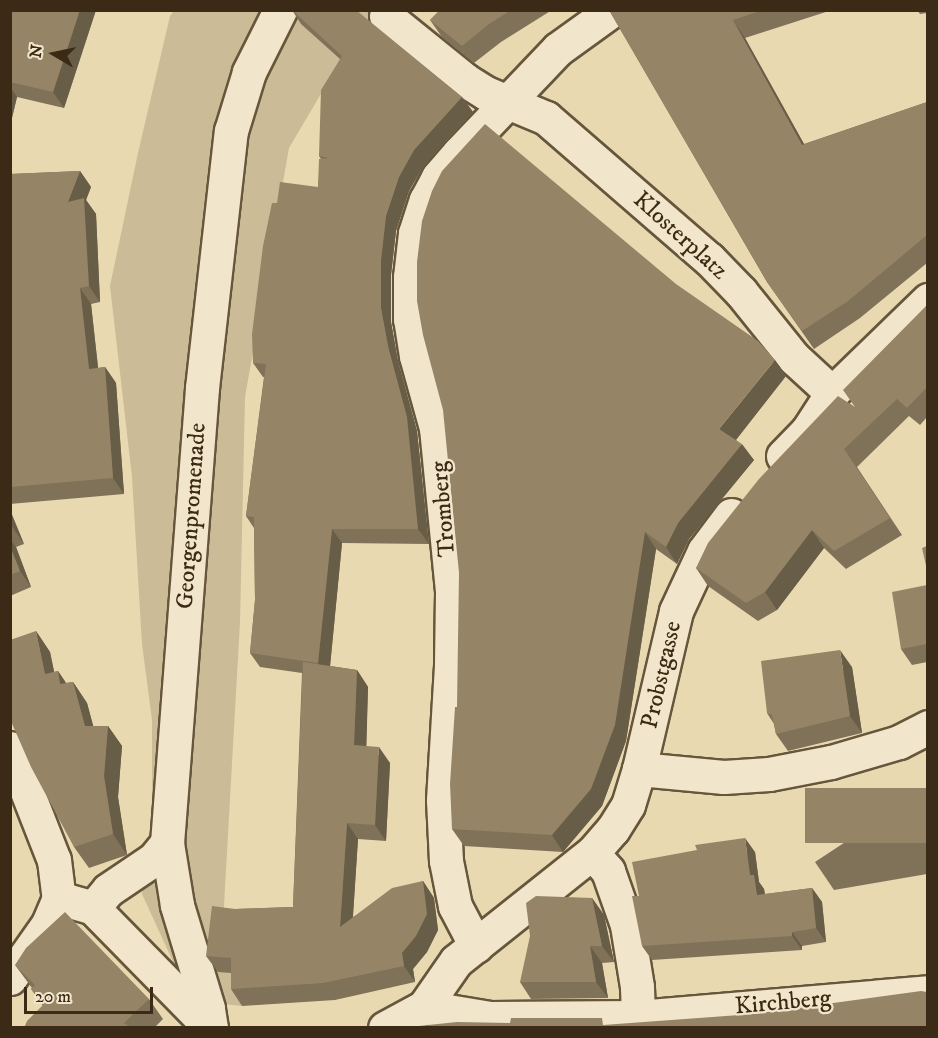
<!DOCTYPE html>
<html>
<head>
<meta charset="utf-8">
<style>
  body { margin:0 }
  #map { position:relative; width:938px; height:1038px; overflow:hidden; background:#e9d9b1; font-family:"IM FELL DW Pica",serif }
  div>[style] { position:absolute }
  .green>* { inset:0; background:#cbbb96 }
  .roads { filter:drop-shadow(2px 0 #66563c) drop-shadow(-2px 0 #66563c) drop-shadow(0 2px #66563c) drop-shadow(0 -2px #66563c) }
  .street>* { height:33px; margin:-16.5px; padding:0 16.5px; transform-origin:16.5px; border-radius:16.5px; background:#f1e6cc }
  .wall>* { inset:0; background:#807258 }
  .shaded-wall>* { inset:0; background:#685d47 }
  .building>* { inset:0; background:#958566; transform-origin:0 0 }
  span { translate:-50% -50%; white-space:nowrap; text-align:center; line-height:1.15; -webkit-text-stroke:4.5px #f1e6cc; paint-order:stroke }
  .street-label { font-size:24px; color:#3b2a15 }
  .frame { position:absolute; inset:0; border:12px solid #3b2a15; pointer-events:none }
  .north { position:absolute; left:24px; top:24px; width:60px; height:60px; -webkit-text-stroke:4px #f1e6cc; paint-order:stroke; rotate:279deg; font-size:16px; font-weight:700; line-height:24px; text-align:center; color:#3b2a15 }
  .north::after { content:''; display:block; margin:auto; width:21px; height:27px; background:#3b2a15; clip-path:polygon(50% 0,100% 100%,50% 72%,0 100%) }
  .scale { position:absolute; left:24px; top:987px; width:129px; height:27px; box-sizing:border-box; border:3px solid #3b2a15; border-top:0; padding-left:8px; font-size:18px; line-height:21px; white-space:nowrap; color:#3b2a15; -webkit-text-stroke:4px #f1e6cc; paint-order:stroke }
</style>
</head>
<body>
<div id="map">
  <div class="green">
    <div style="clip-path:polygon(174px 11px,391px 11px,345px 53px,289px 148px,245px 397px,240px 622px,223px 923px,243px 974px,242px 1006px,191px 1001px,142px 894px,152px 817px,152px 720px,142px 644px,132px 477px,110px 286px,138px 153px,170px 16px)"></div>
  </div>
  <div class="roads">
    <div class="street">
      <div style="left:386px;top:16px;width:102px;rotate:39deg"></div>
      <div style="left:465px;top:80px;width:25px;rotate:32deg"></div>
      <div style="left:486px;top:93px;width:65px;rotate:22.6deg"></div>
      <div style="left:546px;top:118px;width:216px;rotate:40.9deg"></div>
      <div style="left:709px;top:259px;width:46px;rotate:45.9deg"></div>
      <div style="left:741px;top:292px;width:85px;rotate:51.2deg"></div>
      <div style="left:794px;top:358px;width:52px;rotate:42.6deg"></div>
      <div style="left:783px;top:456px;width:36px;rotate:-46deg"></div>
      <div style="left:808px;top:430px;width:44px;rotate:-57deg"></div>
      <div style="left:832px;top:393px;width:134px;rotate:-44.1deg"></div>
      <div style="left:10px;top:748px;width:120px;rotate:68.6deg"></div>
      <div style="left:54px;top:860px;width:38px;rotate:83deg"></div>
      <div style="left:59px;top:898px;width:28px;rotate:113deg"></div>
      <div style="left:48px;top:924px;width:66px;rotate:125.1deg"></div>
      <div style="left:639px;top:769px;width:85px;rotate:5.4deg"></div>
      <div style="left:724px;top:777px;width:45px;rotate:-3.8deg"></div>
      <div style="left:769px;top:774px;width:63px;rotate:-11deg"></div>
      <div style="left:831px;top:762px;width:71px;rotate:-16.4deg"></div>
      <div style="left:899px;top:742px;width:33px;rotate:-27deg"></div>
      <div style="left:592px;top:853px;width:24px;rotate:48deg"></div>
      <div style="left:608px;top:871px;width:57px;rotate:70.6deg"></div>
      <div style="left:627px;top:925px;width:63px;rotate:80.8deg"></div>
      <div style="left:637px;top:987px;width:30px;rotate:88deg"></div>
      <div style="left:59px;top:898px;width:35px;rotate:16deg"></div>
      <div style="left:93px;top:908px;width:168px;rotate:45.5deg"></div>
      <div style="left:93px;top:908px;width:23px;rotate:-50deg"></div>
      <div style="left:108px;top:890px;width:55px;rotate:-34deg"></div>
      <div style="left:154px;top:859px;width:21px;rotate:-51deg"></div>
      <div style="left:476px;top:946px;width:45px;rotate:-117.7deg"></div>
      <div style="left:455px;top:906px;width:46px;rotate:-101.3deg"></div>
      <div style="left:446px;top:861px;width:61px;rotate:-92.8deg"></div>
      <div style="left:443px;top:800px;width:136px;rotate:-86.6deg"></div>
      <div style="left:451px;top:664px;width:73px;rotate:-89.2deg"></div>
      <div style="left:452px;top:591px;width:164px;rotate:-95.6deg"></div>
      <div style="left:436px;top:428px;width:75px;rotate:-105.5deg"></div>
      <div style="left:416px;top:356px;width:37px;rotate:-99deg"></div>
      <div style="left:410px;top:319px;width:42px;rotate:-90deg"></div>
      <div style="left:410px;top:277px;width:44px;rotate:-83.5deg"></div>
      <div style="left:415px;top:233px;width:35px;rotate:-72deg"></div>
      <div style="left:426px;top:200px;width:26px;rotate:-62deg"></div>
      <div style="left:438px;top:177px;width:32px;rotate:-49deg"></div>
      <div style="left:459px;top:153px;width:144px;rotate:-46.4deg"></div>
      <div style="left:558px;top:49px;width:67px;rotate:-35.8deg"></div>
      <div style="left:424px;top:1007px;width:67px;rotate:9.5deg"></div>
      <div style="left:490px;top:1018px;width:148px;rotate:-0.4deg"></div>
      <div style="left:638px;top:1017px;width:291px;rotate:-4.9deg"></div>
      <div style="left:211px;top:1028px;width:20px;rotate:-99deg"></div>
      <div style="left:208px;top:1008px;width:108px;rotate:-106.8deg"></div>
      <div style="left:177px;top:905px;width:63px;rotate:-99.2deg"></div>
      <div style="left:167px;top:843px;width:456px;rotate:-85.6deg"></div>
      <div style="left:202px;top:388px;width:259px;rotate:-83.6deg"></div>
      <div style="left:231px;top:131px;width:62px;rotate:-73deg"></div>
      <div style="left:249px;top:72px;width:69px;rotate:-63.4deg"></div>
      <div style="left:385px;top:1028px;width:44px;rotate:-28.3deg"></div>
      <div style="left:424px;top:1007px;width:56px;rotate:-55.2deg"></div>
      <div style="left:456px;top:961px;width:174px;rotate:-38.5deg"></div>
      <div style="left:592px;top:853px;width:32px;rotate:-49deg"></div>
      <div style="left:613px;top:829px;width:28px;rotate:-58deg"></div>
      <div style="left:628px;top:805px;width:38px;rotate:-73deg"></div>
      <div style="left:639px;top:769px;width:162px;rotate:-76.8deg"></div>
      <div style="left:676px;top:611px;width:66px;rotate:-65deg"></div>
      <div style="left:704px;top:551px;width:45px;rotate:-53.1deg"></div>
    </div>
  </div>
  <div class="wall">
    <div style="clip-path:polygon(10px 10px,96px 10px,64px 108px,17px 97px,10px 126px)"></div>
    <div style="clip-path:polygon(292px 10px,368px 21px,462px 97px,473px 112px,424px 165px,409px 191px,396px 231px,391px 275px,391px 322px,398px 361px,417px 431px,429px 544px,342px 543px,330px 666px,357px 670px,368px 687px,366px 746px,390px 763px,386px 841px,358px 839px,353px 917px,423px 881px,434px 898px,438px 930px,427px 952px,413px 969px,415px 982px,335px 1000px,242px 1006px,231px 989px,231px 973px,218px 972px,206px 956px,235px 909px,293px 907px,302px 673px,260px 667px,250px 653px,255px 600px,254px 528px,246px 516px,264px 377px,263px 377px,253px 363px,277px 203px,318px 187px,321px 159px,319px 156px,340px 59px,301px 24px)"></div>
    <div style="clip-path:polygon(440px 10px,552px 10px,501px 42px,474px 63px,442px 37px,430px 20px)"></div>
    <div style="clip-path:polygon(609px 10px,832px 10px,745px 38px,804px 144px,927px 102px,927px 263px,860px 318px,814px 349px,767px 282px)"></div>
    <div style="clip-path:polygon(917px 10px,927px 10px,927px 13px,920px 14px)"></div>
    <div style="clip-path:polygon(80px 171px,91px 187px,86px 200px,96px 214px,100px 302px,91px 304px,98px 368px,105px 367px,116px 383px,124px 494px,10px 504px,10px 174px)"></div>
    <div style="clip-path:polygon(927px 305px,927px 417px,920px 425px,909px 416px,857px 467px,902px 535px,846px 569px,824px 548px,777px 610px,758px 621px,708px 586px,696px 568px,855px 407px)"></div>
    <div style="clip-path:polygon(786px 376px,736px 440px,754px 460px,689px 539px,677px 564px,656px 549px,626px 741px,602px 806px,563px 852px,464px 846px,452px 829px,457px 707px)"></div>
    <div style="clip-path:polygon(10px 510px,24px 544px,16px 547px,31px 587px,10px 596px)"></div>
    <div style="clip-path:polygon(927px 585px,927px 662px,912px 665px,901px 649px)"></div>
    <div style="clip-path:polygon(36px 631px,50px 652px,54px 672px,58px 671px,66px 683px,73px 682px,87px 703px,93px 726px,108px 726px,122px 746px,118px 797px,127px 855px,89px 868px,74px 847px)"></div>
    <div style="clip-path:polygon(852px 667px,862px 733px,788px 751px,776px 734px,774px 724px,767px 713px)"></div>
    <div style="clip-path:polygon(927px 788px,927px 874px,834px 890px,815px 862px)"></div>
    <div style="clip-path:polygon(755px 852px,759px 882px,764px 889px,765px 894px,812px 888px,822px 902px,826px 942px,802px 946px,802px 950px,652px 960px,642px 946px,639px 896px)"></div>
    <div style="clip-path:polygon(592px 898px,604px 915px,614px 962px,602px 963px,608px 998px,531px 999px,520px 982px)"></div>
    <div style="clip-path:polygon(15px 965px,149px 999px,163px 1019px,154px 1028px,24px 1028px,43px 1006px,31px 989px,32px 988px)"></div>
  </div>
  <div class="shaded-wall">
    <div style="clip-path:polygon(80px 10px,96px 10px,64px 108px,53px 92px)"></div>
    <div style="clip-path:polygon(733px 20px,745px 38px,814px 162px,802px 145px)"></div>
    <div style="clip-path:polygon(10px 87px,17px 97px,10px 126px)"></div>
    <div style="clip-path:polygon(462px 97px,473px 112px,424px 165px,409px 191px,396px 231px,391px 275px,391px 322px,398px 361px,417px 431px,429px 544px,418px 529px,388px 346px,381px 308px,381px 260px,386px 216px,399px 177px,414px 150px)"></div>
    <div style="clip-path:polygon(80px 171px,91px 187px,86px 200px,96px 214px,100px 302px,89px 286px,68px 202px)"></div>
    <div style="clip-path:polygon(80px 288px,91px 304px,100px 385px,89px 369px)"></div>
    <div style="clip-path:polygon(775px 360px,786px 376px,731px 446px,719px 429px)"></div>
    <div style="clip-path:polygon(105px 367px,116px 383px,124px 494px,113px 478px)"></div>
    <div style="clip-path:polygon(742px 444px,754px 460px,689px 539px,677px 564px,666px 547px,678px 523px)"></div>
    <div style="clip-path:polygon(10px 510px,24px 544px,13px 528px,10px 521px)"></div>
    <div style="clip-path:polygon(332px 529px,342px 543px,329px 677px,318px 663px)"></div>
    <div style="clip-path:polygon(812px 530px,824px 548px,777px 610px,765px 592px)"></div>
    <div style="clip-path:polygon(645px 532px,656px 549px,626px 741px,602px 806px,563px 852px,552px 835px)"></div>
    <div style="clip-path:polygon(10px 539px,16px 547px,31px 587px,20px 571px,10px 546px)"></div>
    <div style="clip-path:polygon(36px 631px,50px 652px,59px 695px,45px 674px)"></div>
    <div style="clip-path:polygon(840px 650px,852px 667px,862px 733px,850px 716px)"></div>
    <div style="clip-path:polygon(357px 670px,368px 687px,366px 762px,354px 745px)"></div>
    <div style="clip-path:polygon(58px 671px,72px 692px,60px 684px)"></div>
    <div style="clip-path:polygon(73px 682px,87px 703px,99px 747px,85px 726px)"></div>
    <div style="clip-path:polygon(108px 726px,122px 746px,118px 797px,127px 855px,113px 834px,104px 776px)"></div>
    <div style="clip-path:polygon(379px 747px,390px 763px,386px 841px,375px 825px)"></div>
    <div style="clip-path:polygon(347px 823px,358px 839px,351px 944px,340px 927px)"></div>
    <div style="clip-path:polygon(745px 838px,755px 852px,759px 882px,764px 889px,767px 910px,757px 895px,750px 875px)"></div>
    <div style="clip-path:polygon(423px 881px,434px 898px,438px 930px,427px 952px,413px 969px,415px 982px,404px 966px,402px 953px)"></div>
    <div style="clip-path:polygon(812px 888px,822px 902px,826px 942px,816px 928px)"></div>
    <div style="clip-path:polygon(592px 898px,604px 915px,614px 962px,602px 946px)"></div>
    <div style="clip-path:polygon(792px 932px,802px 946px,802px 950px,792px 936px)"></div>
    <div style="clip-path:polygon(590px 946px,602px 963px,608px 998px,596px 982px)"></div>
  </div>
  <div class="building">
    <div style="clip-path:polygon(10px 10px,80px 10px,53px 92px,10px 82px)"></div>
    <div style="clip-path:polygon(292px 10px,356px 10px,462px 97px,414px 150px,399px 177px,386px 216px,381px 260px,381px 308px,388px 346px,407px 417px,418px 529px,332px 529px,318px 663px,250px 653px,255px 600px,254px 517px,246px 516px,266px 364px,253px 363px,252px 334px,263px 246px,272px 203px,277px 203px,280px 182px,318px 187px,319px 159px,329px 158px,319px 156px,321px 90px,342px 56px)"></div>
    <div style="clip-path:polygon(440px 10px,511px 10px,489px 24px,462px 46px,430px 20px)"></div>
    <div style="clip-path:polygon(609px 10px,763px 10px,733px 20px,802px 145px,927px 102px,927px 235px,848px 301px,802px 331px,767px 282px)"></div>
    <div style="clip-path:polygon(485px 124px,676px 284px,758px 341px,775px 360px,719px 429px,742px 444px,678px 523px,666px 547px,645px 532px,615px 725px,591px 789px,552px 835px,452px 829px,450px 784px,455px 707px,457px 707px,459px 573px,443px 410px,423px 335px,417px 301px,417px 262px,422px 221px,432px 191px,442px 171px)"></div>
    <div style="clip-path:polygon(80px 171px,68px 202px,84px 198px,89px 286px,80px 288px,89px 369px,105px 367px,113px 478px,10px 487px,10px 174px)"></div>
    <div style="clip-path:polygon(927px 305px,927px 387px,907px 408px,897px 399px,844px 449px,890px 518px,834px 551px,812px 530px,765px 592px,746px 603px,696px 568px,708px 543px,759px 479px,838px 396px,855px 407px,843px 390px)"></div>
    <div style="clip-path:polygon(10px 546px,20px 571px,10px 575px)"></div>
    <div style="clip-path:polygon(927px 546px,927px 570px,922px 548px)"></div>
    <div style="clip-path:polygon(927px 585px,927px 644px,901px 649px,892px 592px)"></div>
    <div style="clip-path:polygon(36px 631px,45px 674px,58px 671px,60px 684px,73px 682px,85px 726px,108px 726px,104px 776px,113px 834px,74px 847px,31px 767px,10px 719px,10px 640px)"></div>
    <div style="clip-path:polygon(840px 650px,850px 716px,776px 734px,772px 715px,767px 713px,761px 661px)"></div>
    <div style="clip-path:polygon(303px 662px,357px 670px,354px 745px,379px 747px,375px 825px,347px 823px,340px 927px,392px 888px,423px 881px,427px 914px,416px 936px,402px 953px,404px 966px,323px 983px,231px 989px,231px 958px,206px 956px,212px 906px,235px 909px,293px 907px)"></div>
    <div style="left:927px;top:788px;width:55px;height:122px;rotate:90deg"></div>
    <div style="clip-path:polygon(745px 838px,750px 875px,754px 875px,757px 895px,812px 888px,816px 928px,792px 932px,792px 936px,642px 946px,632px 896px,639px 896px,632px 862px,697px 850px,695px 845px)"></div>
    <div style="clip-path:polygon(536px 896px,592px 898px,602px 946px,590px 946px,596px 982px,520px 982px,530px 936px,526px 903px)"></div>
    <div style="clip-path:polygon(65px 912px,149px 999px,124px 1023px,131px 1028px,24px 1028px,27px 1021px,45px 1003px,31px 989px,35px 985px,15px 965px,26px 948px)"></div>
    <div style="clip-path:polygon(921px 991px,927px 992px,927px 1028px,409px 1027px,457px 1022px,510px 1023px,511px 1018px,602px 1018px,603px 1025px,753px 1014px)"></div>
  </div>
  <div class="street-label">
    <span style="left:680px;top:236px;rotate:42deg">Klosterplatz</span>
    <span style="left:444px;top:509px;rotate:-95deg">Tromberg</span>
    <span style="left:192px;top:516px;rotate:-86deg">Georgenpromenade</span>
    <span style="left:662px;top:675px;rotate:-77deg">Probstgasse</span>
    <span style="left:783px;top:1003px;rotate:-5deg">Kirchberg</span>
  </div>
  <div class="frame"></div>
  <div class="north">N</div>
  <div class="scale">20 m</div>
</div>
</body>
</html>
